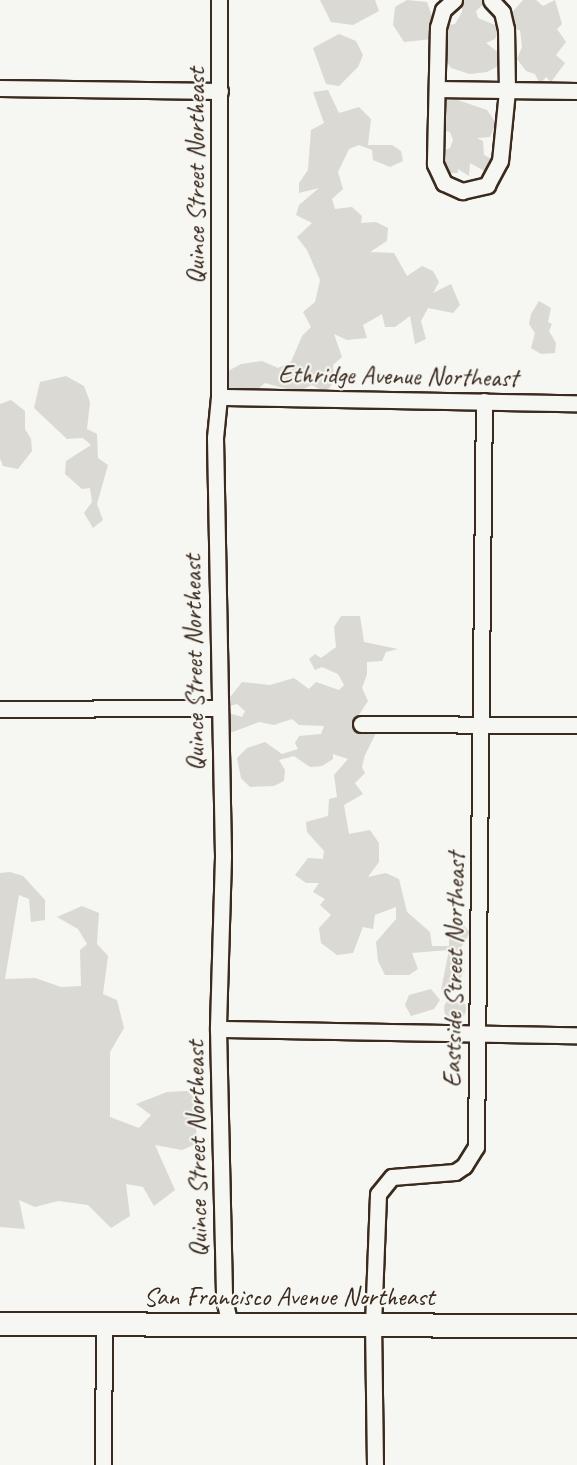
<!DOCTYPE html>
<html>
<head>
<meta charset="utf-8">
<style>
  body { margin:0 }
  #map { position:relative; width:577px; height:1465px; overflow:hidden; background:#f6f6f2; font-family:Caveat,sans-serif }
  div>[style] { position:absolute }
  .green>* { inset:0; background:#dad9d3 }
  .round { border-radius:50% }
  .roads { filter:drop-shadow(2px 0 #3b2a1e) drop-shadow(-2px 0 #3b2a1e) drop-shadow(0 2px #3b2a1e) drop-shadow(0 -2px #3b2a1e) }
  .street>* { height:15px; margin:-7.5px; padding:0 7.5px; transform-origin:7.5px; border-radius:7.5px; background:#f6f6f2 }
  .secondary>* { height:22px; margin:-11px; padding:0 11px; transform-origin:11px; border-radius:11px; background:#f6f6f2 }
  span { translate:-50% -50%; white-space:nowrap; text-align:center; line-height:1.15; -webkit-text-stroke:4.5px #f6f6f2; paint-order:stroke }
  .street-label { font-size:26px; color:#3b2a1e }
</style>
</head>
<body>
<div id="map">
  <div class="green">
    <div style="clip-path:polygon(320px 0,375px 0,379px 11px,353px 25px,331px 22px)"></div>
    <div style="clip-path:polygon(407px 0,427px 2px,434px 22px,432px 39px,404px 42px,393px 25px,395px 7px)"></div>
    <div style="clip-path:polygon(462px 0,488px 0,476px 11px,478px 18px,500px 27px,495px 39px,486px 43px,499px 53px,498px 66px,487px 72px,470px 74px,451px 68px,433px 41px,442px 26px,455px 24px,462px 12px)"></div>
    <div style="clip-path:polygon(523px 0,536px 0,543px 6px,555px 0,562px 24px,557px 29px,566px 42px,556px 55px,565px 63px,551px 82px,546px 77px,540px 84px,535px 74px,526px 71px,517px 59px,522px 47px,520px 30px,512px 30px,508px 17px)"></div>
    <div style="clip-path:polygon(339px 34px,356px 41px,363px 55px,358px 67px,339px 86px,326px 84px,313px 48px)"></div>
    <div style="clip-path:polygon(328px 90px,339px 113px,359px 107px,371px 119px,368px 145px,392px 145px,401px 151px,403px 161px,390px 167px,373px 160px,372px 150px,359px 145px,349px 149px,338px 172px,343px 189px,332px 199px,335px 209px,352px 207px,362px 216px,361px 223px,376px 222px,388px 228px,387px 241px,370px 252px,394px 253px,407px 276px,422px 266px,433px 271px,439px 282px,433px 293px,451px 284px,460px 305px,453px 313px,428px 308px,421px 321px,426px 339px,415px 344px,410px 316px,395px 327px,385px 327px,382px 314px,363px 325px,367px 338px,347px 340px,334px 334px,342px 357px,333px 365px,334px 382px,326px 392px,312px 385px,297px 392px,265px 383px,249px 397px,230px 392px,220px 379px,228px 371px,241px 364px,262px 361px,278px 368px,291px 362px,302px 336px,311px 327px,303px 312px,315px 302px,320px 280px,307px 250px,297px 237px,312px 223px,296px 215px,299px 205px,319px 188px,299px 193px,299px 183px,308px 170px,311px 130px,324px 123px,313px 92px)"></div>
    <div style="clip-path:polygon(446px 96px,487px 110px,496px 123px,490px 137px,477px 138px,483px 141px,484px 155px,496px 161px,486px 172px,470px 163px,469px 176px,458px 169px,458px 173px,446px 173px,438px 153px,450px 148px,453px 140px,450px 132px,440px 130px,435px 116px,444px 108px,440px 104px)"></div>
    <div style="clip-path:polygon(539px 301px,551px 308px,548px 322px,552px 324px,549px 331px,556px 343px,555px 353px,541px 354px,531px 348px,535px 333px,529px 324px,531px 314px)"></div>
    <div style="clip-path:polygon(66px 376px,84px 386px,90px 402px,87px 429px,97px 434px,98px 458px,108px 465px,97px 504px,103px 520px,93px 528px,84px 513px,92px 502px,90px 488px,82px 489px,65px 474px,66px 461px,91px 445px,83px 438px,67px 439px,34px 408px,40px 382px)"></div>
    <div style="clip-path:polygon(11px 400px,25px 411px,25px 429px,31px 439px,32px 451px,18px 469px,3px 466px,0 458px,0 404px)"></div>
    <div style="clip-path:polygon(341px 616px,360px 616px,364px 642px,398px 649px,386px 652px,382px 661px,367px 662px,367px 674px,362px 688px,368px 701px,358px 716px,376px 733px,365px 755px,362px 767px,365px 773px,355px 783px,363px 794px,344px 805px,349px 834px,370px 830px,379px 843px,379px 862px,368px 877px,386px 873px,399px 879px,407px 912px,430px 932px,432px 946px,449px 946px,449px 929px,462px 924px,470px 932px,457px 955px,464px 971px,454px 992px,441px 990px,449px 950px,412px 953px,418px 969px,409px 975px,385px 975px,378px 961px,376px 942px,396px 919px,396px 907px,375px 915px,373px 929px,363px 927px,353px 953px,337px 955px,321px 943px,319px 928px,331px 915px,320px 905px,325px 899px,313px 892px,319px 883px,306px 883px,295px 875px,308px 858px,323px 859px,324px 851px,307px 832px,306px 822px,328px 816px,329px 799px,337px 797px,334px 775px,348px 759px,333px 754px,333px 759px,322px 766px,310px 767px,294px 756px,279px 760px,285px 770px,284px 781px,274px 786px,250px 787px,241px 778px,237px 758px,247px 748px,265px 742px,282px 754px,298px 749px,295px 743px,299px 736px,321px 734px,324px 726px,299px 725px,292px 719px,274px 725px,259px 722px,230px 733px,222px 722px,225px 712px,242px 717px,245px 711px,237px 704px,225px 707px,225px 692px,231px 696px,242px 682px,270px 685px,294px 678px,309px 689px,316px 682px,339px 690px,344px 685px,338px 674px,322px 667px,315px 670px,309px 659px,315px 654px,321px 658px,336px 647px,334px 627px)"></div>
    <div style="clip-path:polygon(10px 872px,23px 876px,45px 900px,45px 920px,31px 922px,29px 899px,19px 895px,5px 979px,35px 978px,61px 987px,81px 986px,80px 950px,87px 944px,78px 929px,57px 917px,82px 906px,99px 913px,97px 944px,108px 956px,103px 994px,117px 1000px,124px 1028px,110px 1052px,110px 1117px,139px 1128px,151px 1115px,136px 1104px,167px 1092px,187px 1091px,197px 1100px,196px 1144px,182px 1150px,155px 1145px,175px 1190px,154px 1206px,143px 1187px,126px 1184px,130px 1216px,111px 1228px,88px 1205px,58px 1201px,35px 1207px,19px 1200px,25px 1229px,0 1227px,0 873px)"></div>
    <div style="clip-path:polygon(431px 989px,440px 1000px,434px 1009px,411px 1016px,405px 1005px,409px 995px)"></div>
    <div class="round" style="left:444px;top:998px;width:22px;height:22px"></div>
  </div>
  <div class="roads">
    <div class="street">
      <div style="left:219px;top:0;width:397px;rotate:90deg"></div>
      <div style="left:219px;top:397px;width:41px;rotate:95.6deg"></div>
      <div style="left:215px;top:438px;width:419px;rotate:88.9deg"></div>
      <div style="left:223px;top:857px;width:172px;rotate:91.7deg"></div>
      <div style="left:218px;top:1029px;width:270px;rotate:88.7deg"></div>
      <div style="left:224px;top:1299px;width:26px;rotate:77deg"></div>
      <div style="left:454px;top:0;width:15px;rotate:138deg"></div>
      <div style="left:443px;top:10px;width:18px;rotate:106deg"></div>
      <div style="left:438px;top:27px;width:137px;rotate:91.3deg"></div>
      <div style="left:435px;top:164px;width:21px;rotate:65deg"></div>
      <div style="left:444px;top:183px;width:20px;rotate:24deg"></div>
      <div style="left:462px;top:191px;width:26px;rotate:-13deg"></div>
      <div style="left:487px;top:185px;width:27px;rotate:-62deg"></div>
      <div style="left:500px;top:161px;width:70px;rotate:-84.3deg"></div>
      <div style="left:507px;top:91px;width:62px;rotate:-90.9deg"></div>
      <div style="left:506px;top:29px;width:17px;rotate:-103deg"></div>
      <div style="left:502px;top:12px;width:16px;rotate:-133deg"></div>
      <div style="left:0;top:88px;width:220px;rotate:0.8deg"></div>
      <div style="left:437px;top:89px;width:140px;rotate:0.8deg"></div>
      <div style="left:219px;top:397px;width:358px;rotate:1deg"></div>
      <div style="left:0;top:709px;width:219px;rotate:-0.3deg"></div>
      <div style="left:361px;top:724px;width:216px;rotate:0.3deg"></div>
      <div style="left:218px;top:1029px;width:359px;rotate:1deg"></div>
      <div style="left:103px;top:1465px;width:140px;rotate:-89.6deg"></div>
      <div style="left:375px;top:1465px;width:140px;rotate:-90.8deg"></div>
      <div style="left:373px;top:1325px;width:131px;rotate:-87.8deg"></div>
      <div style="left:378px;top:1194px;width:22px;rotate:-51deg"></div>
      <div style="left:392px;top:1177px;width:63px;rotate:-4.5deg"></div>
      <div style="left:455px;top:1172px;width:11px;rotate:-34deg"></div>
      <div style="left:464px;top:1166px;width:22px;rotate:-58deg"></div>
      <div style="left:476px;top:1147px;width:746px;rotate:-89.39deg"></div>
    </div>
    <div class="secondary">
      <div style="left:0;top:1324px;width:577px;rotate:0.2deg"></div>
    </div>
  </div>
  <div class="street-label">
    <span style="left:196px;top:176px;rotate:-90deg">Quince Street Northeast</span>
    <span style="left:398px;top:376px;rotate:1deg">Ethridge Avenue Northeast</span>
    <span style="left:194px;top:663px;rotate:-91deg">Quince Street Northeast</span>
    <span style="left:454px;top:970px;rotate:-89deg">Eastside Street Northeast</span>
    <span style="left:197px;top:1149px;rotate:-91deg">Quince Street Northeast</span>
    <span style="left:289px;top:1297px">San Francisco Avenue Northeast</span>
  </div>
</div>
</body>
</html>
